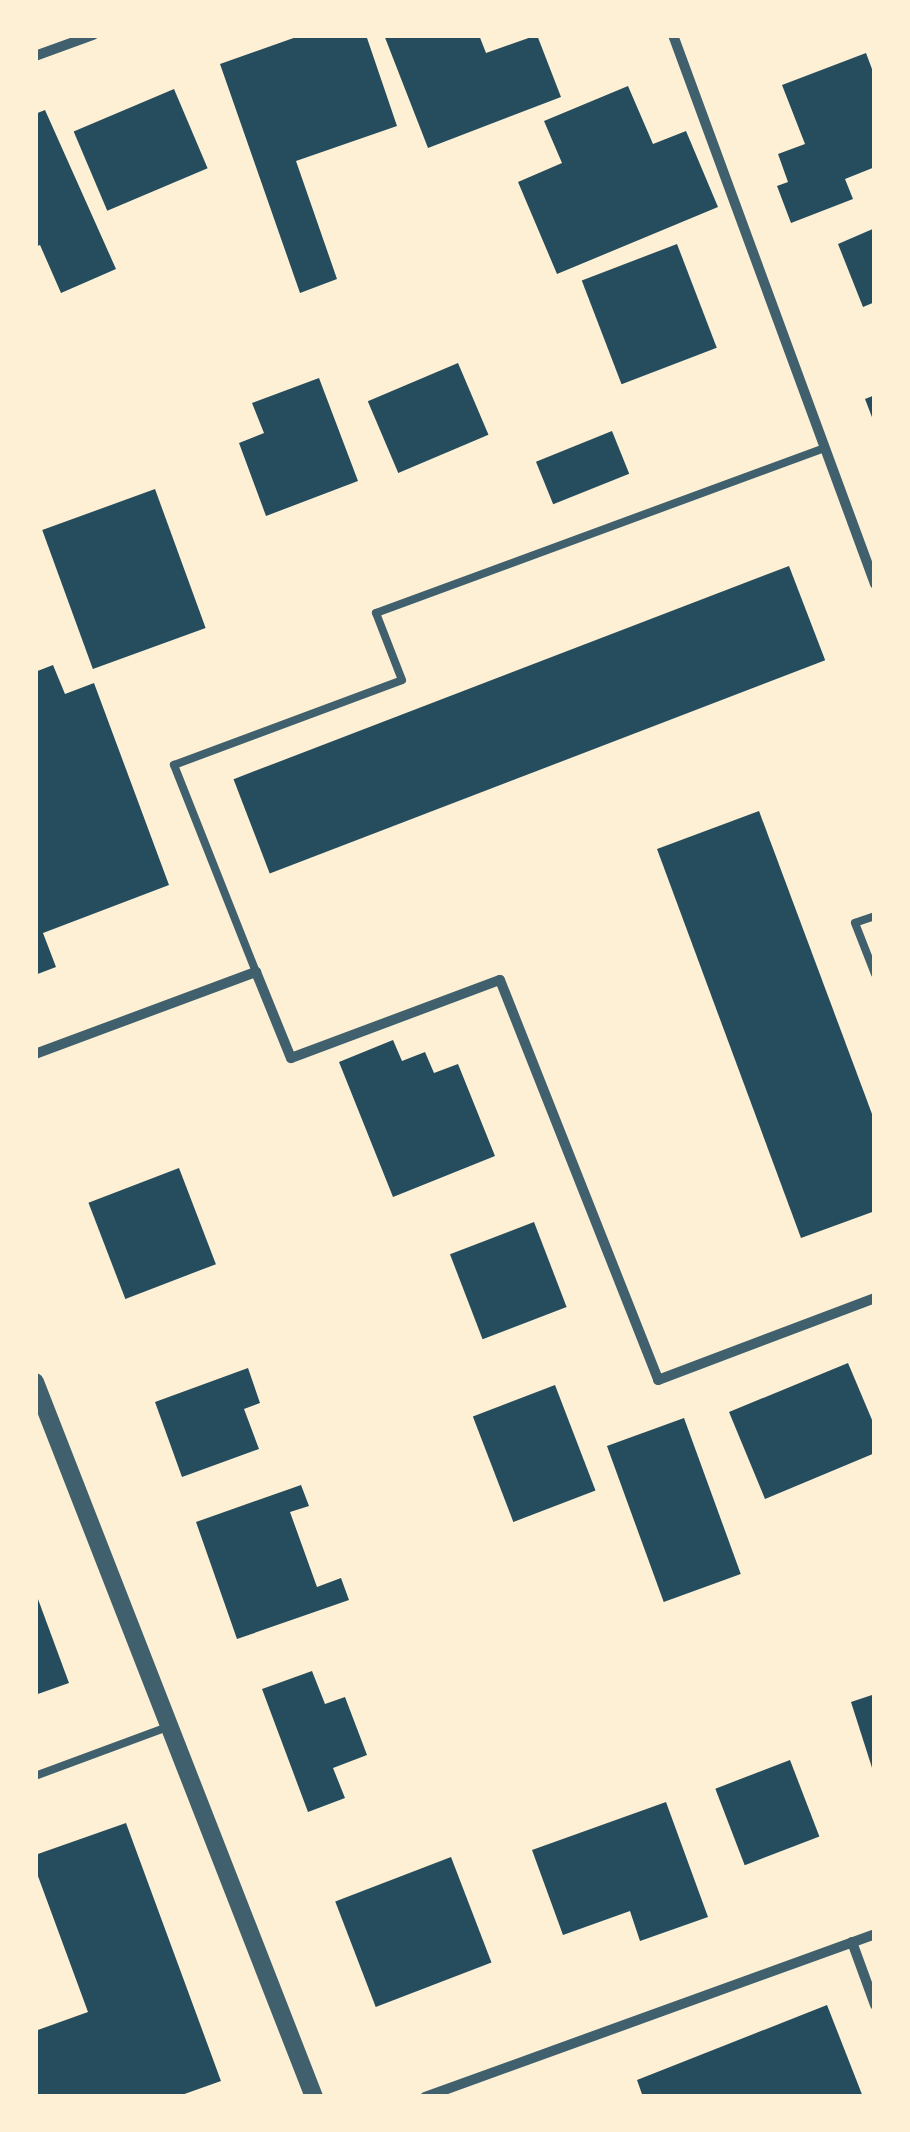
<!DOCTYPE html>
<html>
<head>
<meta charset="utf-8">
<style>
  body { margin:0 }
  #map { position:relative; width:910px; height:2132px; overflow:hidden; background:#fdf0d5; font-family:"Alegreya Sans",sans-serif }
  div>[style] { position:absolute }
  .building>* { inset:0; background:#264d5e; transform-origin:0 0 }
  .service>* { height:8px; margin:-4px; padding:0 4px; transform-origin:4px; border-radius:4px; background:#3f606c }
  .minor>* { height:10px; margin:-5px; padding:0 5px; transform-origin:5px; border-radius:5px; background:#3f606c }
  .tertiary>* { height:18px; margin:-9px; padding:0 9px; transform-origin:9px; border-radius:9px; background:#3f606c }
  span { translate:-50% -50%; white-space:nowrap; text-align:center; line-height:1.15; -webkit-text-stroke:8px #fdf0d5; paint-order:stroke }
  .frame { position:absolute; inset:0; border:38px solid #fdf0d5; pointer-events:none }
</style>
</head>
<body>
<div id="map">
  <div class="building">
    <div style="clip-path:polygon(302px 35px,366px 35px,397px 126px,296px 161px,337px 279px,300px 293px,220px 64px)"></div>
    <div style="clip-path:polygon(384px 35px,479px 35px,486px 53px,537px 35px,561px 97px,428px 148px)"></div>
    <div style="clip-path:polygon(866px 53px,875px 77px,875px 167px,845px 179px,853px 199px,791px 223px,777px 186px,788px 182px,778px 154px,805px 144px,782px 85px)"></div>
    <div style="clip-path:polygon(628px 86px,653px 144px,686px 131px,718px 207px,557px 274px,518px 182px,562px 163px,544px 121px)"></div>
    <div style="left:174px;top:89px;width:86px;height:109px;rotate:67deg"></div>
    <div style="clip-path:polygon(45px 110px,116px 269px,61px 293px,40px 245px,35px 247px,35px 114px)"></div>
    <div style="clip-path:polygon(875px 228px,875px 302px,863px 307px,838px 244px)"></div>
    <div style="left:677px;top:244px;width:111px;height:102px;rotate:69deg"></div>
    <div style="left:458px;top:363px;width:78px;height:98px;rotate:67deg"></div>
    <div style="clip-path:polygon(319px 378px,358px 481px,266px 516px,239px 443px,264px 433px,252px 403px)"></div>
    <div style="clip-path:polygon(875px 395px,875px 425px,865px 399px)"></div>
    <div style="left:612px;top:431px;width:46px;height:82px;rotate:68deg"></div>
    <div style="left:155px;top:489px;width:148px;height:120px;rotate:70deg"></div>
    <div style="left:789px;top:566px;width:101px;height:595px;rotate:69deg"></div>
    <div style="clip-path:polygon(53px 665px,65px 694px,94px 683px,169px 885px,43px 933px,56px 967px,35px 975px,35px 672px)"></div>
    <div style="clip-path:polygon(759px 811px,875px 1122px,875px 1211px,801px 1238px,657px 849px)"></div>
    <div style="clip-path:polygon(393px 1040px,402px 1061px,425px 1052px,434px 1073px,458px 1064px,495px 1156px,393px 1197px,339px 1062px)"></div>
    <div style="left:179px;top:1168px;width:103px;height:97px;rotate:69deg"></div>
    <div style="left:534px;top:1222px;width:91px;height:90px;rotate:69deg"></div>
    <div style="clip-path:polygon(848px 1363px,875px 1427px,875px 1453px,765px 1499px,729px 1412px)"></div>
    <div style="clip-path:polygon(248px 1368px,260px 1403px,244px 1409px,259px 1449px,182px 1477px,155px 1402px)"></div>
    <div style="left:555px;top:1385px;width:113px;height:88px;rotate:69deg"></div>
    <div style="left:684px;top:1418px;width:166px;height:82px;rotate:70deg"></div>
    <div style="clip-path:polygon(301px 1485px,309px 1506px,290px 1512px,317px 1587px,341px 1578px,349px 1600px,237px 1639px,196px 1522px)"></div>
    <div style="clip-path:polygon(35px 1591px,69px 1683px,35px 1695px)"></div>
    <div style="clip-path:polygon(312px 1671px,325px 1704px,345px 1697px,367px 1755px,333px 1768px,345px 1798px,308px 1812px,262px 1689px)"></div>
    <div style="clip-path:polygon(875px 1694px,875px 1774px,874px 1774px,851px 1702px)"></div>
    <div style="left:790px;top:1760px;width:82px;height:80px;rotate:69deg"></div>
    <div style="clip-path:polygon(666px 1802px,708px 1917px,640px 1941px,630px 1911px,563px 1935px,532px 1850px)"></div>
    <div style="clip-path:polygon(126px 1823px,221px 2081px,176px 2097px,35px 2097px,35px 2031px,88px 2012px,35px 1868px,35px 1855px)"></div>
    <div style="left:451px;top:1857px;width:113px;height:124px;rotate:69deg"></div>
    <div style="clip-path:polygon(827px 2005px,863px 2097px,643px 2097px,637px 2080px)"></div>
  </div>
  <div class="service">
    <div style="left:875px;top:916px;width:21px;rotate:161deg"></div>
    <div style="left:855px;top:923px;width:55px;rotate:68.6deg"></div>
    <div style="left:256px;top:972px;width:223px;rotate:-111.6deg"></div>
    <div style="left:174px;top:765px;width:243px;rotate:-20.4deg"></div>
    <div style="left:402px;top:680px;width:72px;rotate:-111.2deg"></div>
    <div style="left:376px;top:613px;width:478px;rotate:-20.2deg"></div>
    <div style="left:35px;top:1776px;width:144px;rotate:-20.3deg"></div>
  </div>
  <div class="minor">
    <div style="left:673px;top:35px;width:585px;rotate:69.8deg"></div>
    <div style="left:35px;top:56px;width:62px;rotate:-19.9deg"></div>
    <div style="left:35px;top:1054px;width:236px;rotate:-20.4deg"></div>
    <div style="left:256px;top:972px;width:93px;rotate:67.9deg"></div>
    <div style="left:291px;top:1058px;width:223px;rotate:-20.5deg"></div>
    <div style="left:500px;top:980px;width:430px;rotate:68.4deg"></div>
    <div style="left:658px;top:1380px;width:232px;rotate:-20.7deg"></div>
    <div style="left:852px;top:1942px;width:67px;rotate:69.9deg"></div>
    <div style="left:425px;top:2097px;width:479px;rotate:-19.9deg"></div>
  </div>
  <div class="tertiary">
    <div style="left:35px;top:1382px;width:768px;rotate:68.68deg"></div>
  </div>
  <div class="frame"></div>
</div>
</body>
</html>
